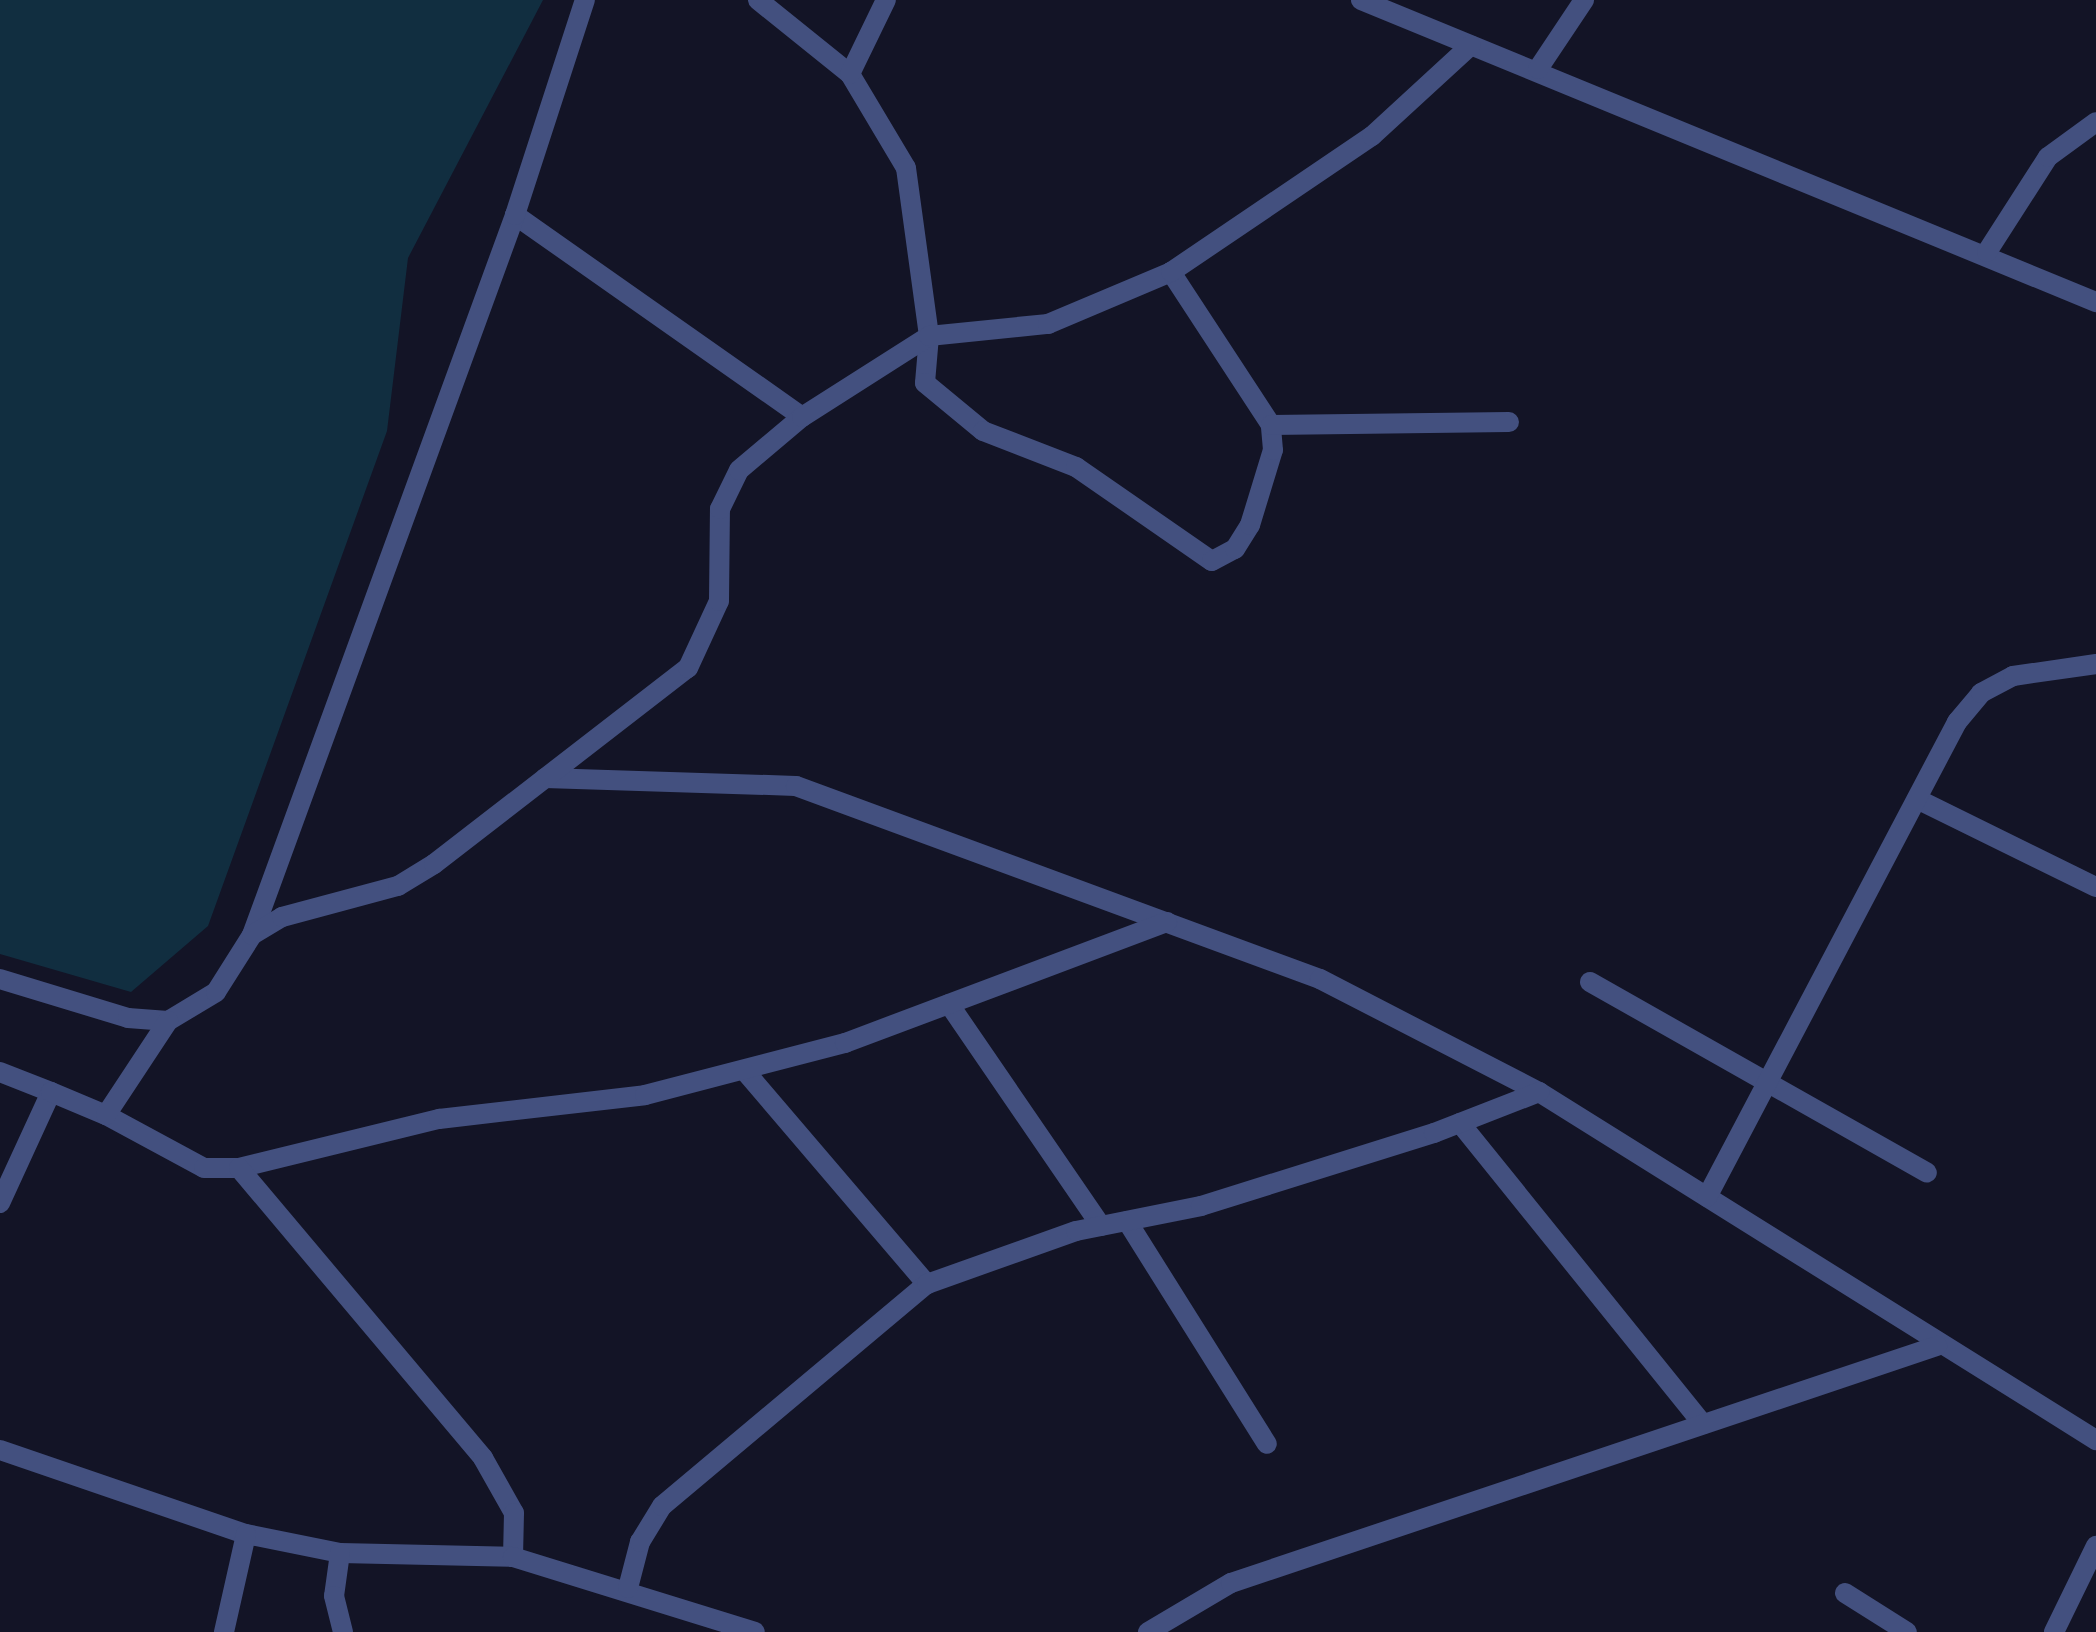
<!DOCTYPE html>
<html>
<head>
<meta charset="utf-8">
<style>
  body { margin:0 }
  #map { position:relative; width:2096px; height:1632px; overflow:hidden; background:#131426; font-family:Roboto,sans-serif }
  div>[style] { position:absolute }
  .water>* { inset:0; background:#112e40 }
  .street>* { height:20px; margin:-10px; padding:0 10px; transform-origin:10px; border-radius:10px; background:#43507f }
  span { translate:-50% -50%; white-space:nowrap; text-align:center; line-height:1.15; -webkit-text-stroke:8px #131426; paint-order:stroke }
</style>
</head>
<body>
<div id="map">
  <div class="water">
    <div style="clip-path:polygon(0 0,543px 0,408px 258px,387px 431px,208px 926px,131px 992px,0 954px)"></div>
  </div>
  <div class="street">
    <div style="left:758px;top:0;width:118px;rotate:38.8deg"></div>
    <div style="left:850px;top:74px;width:109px;rotate:59.2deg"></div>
    <div style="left:906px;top:168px;width:170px;rotate:82.2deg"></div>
    <div style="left:929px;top:336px;width:47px;rotate:94.9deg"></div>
    <div style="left:925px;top:383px;width:75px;rotate:39.6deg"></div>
    <div style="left:983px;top:431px;width:100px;rotate:21.2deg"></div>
    <div style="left:1076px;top:467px;width:165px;rotate:34.7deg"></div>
    <div style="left:1212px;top:561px;width:26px;rotate:-28deg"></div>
    <div style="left:1235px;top:549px;width:28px;rotate:-58deg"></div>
    <div style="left:1250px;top:525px;width:78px;rotate:-73deg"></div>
    <div style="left:1273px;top:450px;width:25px;rotate:-95deg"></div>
    <div style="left:1271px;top:425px;width:183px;rotate:-123.2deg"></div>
    <div style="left:1361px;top:0;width:795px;rotate:22.34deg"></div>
    <div style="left:1538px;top:69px;width:83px;rotate:-56.3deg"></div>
    <div style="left:850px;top:74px;width:82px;rotate:-64.1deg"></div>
    <div style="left:515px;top:215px;width:351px;rotate:35.1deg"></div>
    <div style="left:1987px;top:252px;width:113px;rotate:-57.3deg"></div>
    <div style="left:2048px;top:157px;width:59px;rotate:-36.1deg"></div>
    <div style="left:1271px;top:425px;width:238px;rotate:-0.7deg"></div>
    <div style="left:545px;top:778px;width:251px;rotate:1.8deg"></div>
    <div style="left:796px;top:786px;width:558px;rotate:20.22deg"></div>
    <div style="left:1320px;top:979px;width:246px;rotate:27.3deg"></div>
    <div style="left:1539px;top:1092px;width:657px;rotate:32deg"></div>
    <div style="left:1917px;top:799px;width:199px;rotate:26.2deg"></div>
    <div style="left:252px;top:935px;width:767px;rotate:-69.93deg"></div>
    <div style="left:515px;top:215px;width:226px;rotate:-72deg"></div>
    <div style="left:0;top:979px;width:134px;rotate:16.9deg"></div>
    <div style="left:128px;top:1018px;width:40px;rotate:4.3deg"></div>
    <div style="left:168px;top:1021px;width:56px;rotate:-31.1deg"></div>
    <div style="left:216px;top:992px;width:67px;rotate:-57.7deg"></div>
    <div style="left:252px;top:935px;width:35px;rotate:-31deg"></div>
    <div style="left:282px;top:917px;width:120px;rotate:-15deg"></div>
    <div style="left:398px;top:886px;width:42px;rotate:-31.4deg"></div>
    <div style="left:434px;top:864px;width:321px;rotate:-37.7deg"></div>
    <div style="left:688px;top:668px;width:74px;rotate:-65.2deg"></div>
    <div style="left:719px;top:601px;width:92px;rotate:-89.4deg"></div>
    <div style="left:720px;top:509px;width:43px;rotate:-64deg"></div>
    <div style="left:739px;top:470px;width:82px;rotate:-40.1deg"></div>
    <div style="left:802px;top:417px;width:151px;rotate:-32.5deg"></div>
    <div style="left:929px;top:336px;width:120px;rotate:-5.8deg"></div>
    <div style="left:1048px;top:324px;width:134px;rotate:-22.9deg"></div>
    <div style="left:1171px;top:272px;width:243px;rotate:-34.1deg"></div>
    <div style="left:1372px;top:136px;width:134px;rotate:-42.6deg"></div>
    <div style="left:1590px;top:982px;width:387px;rotate:29.5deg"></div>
    <div style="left:949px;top:1004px;width:269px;rotate:55.6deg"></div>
    <div style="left:744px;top:1070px;width:282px;rotate:49.5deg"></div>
    <div style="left:0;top:1072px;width:55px;rotate:21.4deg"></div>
    <div style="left:106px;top:1115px;width:111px;rotate:28.4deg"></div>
    <div style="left:204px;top:1168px;width:35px"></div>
    <div style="left:239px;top:1168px;width:206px;rotate:-13.8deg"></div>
    <div style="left:439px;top:1119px;width:207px;rotate:-6.6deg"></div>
    <div style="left:645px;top:1095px;width:207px;rotate:-14.6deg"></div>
    <div style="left:845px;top:1043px;width:344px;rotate:-20.6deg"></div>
    <div style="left:1460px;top:1123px;width:387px;rotate:51.1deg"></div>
    <div style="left:239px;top:1168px;width:379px;rotate:49.9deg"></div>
    <div style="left:483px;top:1458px;width:63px;rotate:60.6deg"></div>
    <div style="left:514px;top:1513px;width:44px;rotate:91.3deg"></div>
    <div style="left:1707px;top:1197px;width:537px;rotate:-62.24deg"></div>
    <div style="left:1957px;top:722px;width:38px;rotate:-50deg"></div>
    <div style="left:1981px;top:693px;width:36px;rotate:-28deg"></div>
    <div style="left:2013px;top:676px;width:84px;rotate:-8.2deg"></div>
    <div style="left:0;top:1203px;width:122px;rotate:-65.3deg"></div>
    <div style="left:51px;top:1092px;width:60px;rotate:22.7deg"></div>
    <div style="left:106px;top:1115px;width:113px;rotate:-56.6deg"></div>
    <div style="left:1127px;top:1221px;width:263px;rotate:57.9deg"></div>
    <div style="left:0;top:1450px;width:260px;rotate:18.9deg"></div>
    <div style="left:246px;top:1534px;width:96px;rotate:11.4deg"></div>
    <div style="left:340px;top:1553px;width:173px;rotate:1.3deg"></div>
    <div style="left:513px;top:1557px;width:253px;rotate:17.2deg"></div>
    <div style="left:340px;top:1553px;width:43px;rotate:97.9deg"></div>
    <div style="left:334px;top:1596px;width:37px;rotate:76deg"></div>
    <div style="left:628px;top:1588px;width:48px;rotate:-75.4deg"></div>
    <div style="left:640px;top:1542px;width:42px;rotate:-58.6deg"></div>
    <div style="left:662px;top:1506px;width:346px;rotate:-40deg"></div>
    <div style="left:927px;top:1284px;width:158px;rotate:-19.6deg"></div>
    <div style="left:1076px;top:1231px;width:127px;rotate:-11.3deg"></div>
    <div style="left:1201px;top:1206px;width:244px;rotate:-17.4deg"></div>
    <div style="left:1434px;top:1133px;width:113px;rotate:-21.3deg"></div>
    <div style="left:1845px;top:1593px;width:73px;rotate:32.2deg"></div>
    <div style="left:224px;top:1632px;width:100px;rotate:-77.3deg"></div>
    <div style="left:1148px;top:1632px;width:96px;rotate:-30.6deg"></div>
    <div style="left:1231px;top:1583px;width:745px;rotate:-18.56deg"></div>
    <div style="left:2054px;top:1632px;width:96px;rotate:-64deg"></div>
  </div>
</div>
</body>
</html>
